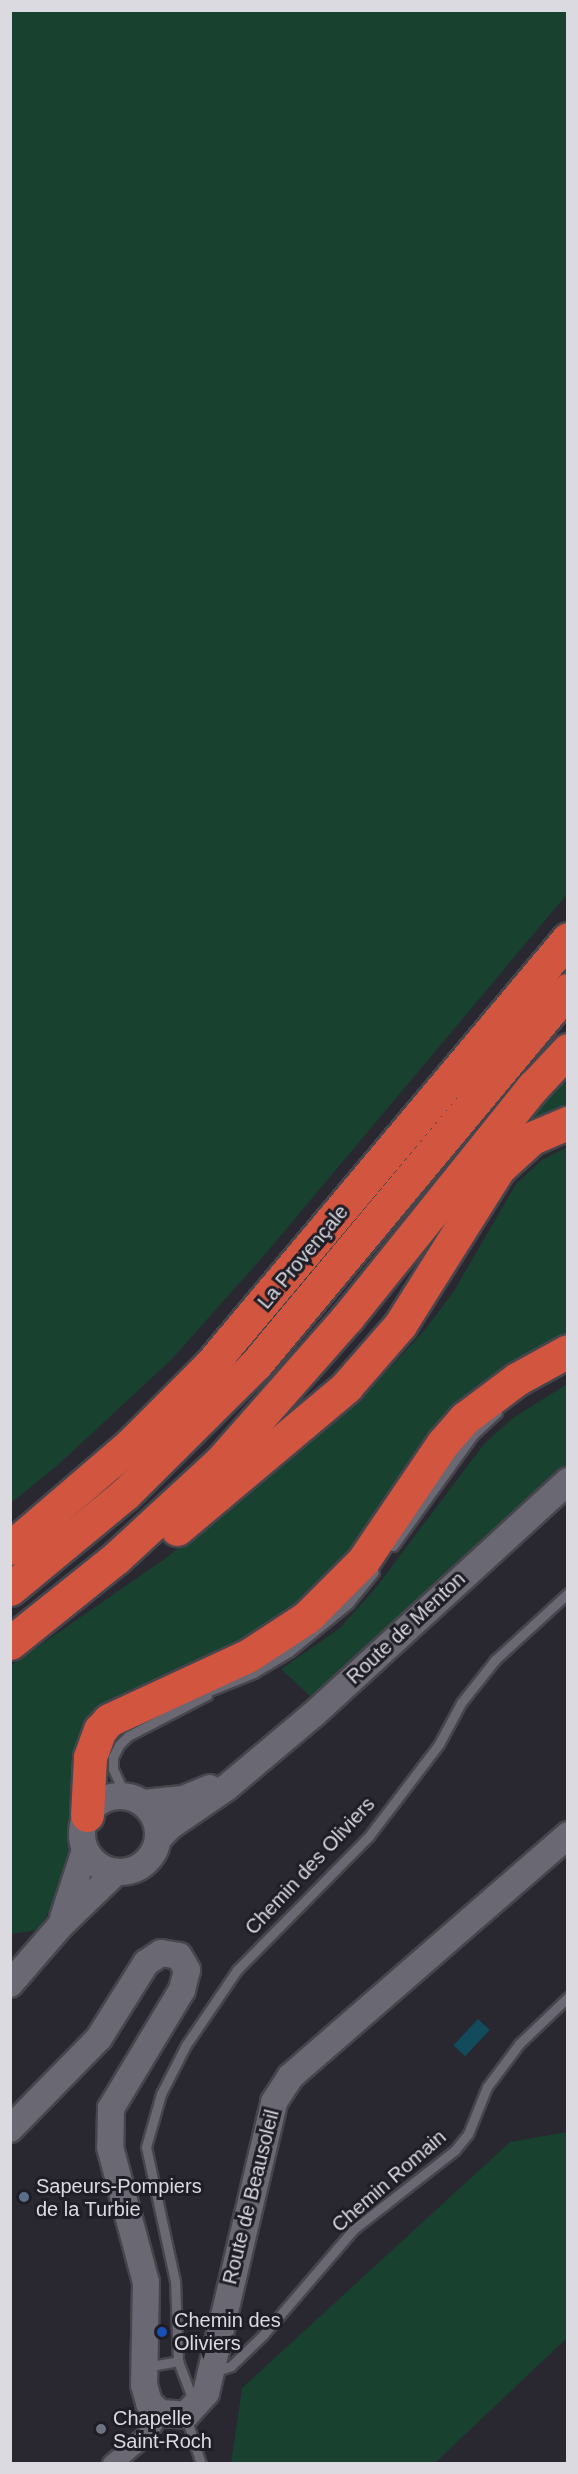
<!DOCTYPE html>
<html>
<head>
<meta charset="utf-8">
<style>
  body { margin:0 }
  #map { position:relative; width:578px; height:2474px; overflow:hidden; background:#292730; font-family:Arial,sans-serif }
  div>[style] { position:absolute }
  .green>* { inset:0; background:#184130 }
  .water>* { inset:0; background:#124b5b; transform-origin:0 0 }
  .roads { filter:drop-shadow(2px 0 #46454c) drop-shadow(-2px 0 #46454c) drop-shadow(0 2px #46454c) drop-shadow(0 -2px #46454c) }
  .lane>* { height:9px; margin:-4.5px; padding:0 4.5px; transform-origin:4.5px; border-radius:4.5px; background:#6a6872 }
  .street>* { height:18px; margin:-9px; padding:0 9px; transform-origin:9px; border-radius:9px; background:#6a6872 }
  .secondary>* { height:26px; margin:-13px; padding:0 13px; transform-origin:13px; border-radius:13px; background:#6a6872 }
  .secondary>.ring { margin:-13px; padding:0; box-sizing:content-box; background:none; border:26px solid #6a6872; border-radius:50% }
  .highway>* { height:33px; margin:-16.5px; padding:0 16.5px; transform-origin:16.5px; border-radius:16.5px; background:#d1553f }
  .dots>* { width:16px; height:16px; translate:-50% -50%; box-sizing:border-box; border:3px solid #1f1d26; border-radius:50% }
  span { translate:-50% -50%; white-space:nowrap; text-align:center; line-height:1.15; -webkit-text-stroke:6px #1f1d26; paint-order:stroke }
  .street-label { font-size:20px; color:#dbdae0 }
  .poi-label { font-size:20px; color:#dbdae0 }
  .left { translate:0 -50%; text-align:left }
  .frame { position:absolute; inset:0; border:12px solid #dbdae0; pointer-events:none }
</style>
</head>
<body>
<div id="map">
  <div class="green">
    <div style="clip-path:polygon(11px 10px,567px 11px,568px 893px,267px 1252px,171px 1360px,58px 1465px,11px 1503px)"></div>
    <div style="clip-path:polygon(567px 1070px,567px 1106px,522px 1122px)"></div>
    <div style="clip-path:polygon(567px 1147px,567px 1335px,496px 1374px,437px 1425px,347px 1556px,314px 1591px,274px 1622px,103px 1709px,75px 1754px,74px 1805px,68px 1832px,72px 1847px,64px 1887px,38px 1930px,11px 1934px,10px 1666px,166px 1558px,370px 1389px,424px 1331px,454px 1291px,516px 1184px,542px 1160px)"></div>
    <div style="clip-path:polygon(567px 1384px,567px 1467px,312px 1698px,281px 1669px,339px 1629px,374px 1590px,484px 1444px,513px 1418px)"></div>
    <div style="clip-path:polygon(567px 2132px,567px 2338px,435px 2463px,231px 2463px,242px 2388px,510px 2142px)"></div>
  </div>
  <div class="water">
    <div style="left:478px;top:2019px;width:16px;height:36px;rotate:43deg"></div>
  </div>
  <div class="roads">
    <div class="lane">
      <div style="left:393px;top:1546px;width:137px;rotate:-54.2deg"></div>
      <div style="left:473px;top:1435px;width:33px;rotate:-43deg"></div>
      <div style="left:199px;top:1695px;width:59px;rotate:-21.8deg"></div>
      <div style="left:254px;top:1673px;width:41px;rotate:-31deg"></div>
      <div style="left:289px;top:1652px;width:76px;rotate:-39.1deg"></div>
      <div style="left:348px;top:1604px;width:41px;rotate:-50.9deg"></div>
      <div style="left:126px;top:1797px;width:31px;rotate:-115deg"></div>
      <div style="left:113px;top:1769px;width:12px;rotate:-90deg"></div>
      <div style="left:113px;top:1757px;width:13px;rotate:-63deg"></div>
      <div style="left:119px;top:1745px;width:13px;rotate:-45deg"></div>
      <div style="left:128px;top:1736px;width:89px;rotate:-27.4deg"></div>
      <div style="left:145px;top:2367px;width:34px;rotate:-10deg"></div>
      <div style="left:213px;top:2372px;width:19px;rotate:-18deg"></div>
      <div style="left:231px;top:2366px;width:45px;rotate:-44.1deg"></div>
      <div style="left:263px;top:2335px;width:140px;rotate:-49.4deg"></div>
      <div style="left:354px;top:2229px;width:128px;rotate:-38deg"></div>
      <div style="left:455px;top:2150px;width:21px;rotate:-51deg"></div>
      <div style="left:468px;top:2134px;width:51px;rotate:-68deg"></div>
      <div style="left:487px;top:2087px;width:54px;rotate:-53.3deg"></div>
      <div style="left:519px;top:2044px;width:68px;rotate:-43.8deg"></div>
      <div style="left:194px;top:2403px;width:45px;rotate:-110.9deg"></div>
      <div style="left:178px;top:2361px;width:80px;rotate:-92.1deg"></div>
      <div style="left:175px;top:2281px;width:137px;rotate:-102.2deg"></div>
      <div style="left:146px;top:2147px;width:55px;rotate:-74.2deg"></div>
      <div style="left:161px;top:2094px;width:55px;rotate:-63deg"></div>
      <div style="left:186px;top:2045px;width:91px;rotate:-55.8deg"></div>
      <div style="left:237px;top:1970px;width:188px;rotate:-45.4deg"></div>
      <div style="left:369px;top:1836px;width:116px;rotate:-52.7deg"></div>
      <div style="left:439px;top:1744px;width:47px;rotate:-61.8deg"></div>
      <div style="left:461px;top:1703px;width:55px;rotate:-51.7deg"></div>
      <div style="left:495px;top:1660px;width:99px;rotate:-42.5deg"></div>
      <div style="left:186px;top:2417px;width:49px;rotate:72.3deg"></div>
    </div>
    <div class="street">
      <div style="left:112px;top:2464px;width:45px;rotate:-39.6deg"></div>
      <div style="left:147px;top:2435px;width:26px;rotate:-59deg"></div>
    </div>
    <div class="secondary">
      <div class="ring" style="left:82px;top:1796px;width:50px;height:50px"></div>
      <div style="left:143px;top:1803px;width:40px;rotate:-5.7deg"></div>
      <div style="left:183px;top:1799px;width:29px;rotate:-22deg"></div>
      <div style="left:158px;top:1839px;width:16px;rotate:-47deg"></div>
      <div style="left:169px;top:1827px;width:69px;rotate:-34.4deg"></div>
      <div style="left:226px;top:1788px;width:115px;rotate:-40.1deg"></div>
      <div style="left:314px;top:1714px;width:345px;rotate:-42.5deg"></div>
      <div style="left:63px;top:1918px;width:71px;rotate:-72.1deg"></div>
      <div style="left:10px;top:1984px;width:77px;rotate:-49.2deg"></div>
      <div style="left:60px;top:1926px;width:78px;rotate:-44deg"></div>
      <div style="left:10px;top:2129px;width:127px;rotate:-45.6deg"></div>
      <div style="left:99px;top:2038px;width:89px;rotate:-57.9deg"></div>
      <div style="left:146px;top:1963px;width:18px;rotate:-34deg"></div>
      <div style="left:161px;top:1953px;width:18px;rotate:9deg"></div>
      <div style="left:179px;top:1956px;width:16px;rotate:60deg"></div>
      <div style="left:187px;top:1970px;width:21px;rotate:104deg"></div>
      <div style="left:182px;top:1990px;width:138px;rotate:121deg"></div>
      <div style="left:111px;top:2108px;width:39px;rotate:91deg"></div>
      <div style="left:110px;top:2147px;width:140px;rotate:75.1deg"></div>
      <div style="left:146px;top:2282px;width:103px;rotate:91.1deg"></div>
      <div style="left:144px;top:2385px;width:19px;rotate:74deg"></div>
      <div style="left:149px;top:2403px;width:15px;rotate:42deg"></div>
      <div style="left:160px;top:2413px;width:26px;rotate:4deg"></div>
      <div style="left:186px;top:2415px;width:30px;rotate:-48deg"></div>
      <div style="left:206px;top:2393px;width:299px;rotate:-76.8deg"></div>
      <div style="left:274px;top:2102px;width:30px;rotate:-57deg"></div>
      <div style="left:290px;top:2077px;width:369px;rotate:-41deg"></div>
    </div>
    <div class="highway">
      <div style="left:177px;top:1529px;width:221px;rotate:-40deg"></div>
      <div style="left:346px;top:1387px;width:82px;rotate:-48.9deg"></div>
      <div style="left:400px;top:1325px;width:186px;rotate:-57.8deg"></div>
      <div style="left:499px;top:1168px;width:45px;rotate:-42.3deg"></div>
      <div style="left:532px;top:1138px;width:39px;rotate:-23deg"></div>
      <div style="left:10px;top:1548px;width:160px;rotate:-40.7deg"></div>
      <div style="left:131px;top:1444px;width:113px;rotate:-45deg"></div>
      <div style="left:211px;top:1364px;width:555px;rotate:-49.97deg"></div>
      <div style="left:10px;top:1589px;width:149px;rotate:-39.6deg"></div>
      <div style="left:125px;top:1494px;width:185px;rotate:-44.8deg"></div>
      <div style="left:256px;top:1364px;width:487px;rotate:-50.2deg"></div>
      <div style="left:10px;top:1643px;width:136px;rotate:-38.7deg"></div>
      <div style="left:116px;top:1558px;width:142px;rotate:-42.7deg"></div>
      <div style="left:220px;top:1462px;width:192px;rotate:-48.6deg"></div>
      <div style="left:347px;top:1318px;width:297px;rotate:-51.2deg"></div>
      <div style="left:533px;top:1087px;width:51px;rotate:-46.6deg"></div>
      <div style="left:87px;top:1815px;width:58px;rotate:-87deg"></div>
      <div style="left:90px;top:1757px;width:29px;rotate:-70deg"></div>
      <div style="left:100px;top:1730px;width:13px;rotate:-48deg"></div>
      <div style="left:109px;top:1720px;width:154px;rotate:-24.9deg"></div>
      <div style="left:249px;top:1655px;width:69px;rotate:-33.2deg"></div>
      <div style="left:307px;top:1617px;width:79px;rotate:-45deg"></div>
      <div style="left:363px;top:1561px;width:143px;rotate:-55.9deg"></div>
      <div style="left:443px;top:1443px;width:33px;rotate:-49deg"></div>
      <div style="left:465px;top:1418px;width:65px;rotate:-36.9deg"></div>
      <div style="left:517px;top:1379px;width:58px;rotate:-28.8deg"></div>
    </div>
  </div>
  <div class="dots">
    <div style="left:24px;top:2197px;background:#5c6f8a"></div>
    <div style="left:162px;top:2332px;background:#1a4fb4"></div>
    <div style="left:101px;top:2429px;background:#6b7280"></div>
  </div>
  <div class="street-label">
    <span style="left:303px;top:1257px;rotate:-50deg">La Provençale</span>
    <span style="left:406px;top:1628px;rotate:-43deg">Route de Menton</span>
    <span style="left:310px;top:1866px;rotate:-47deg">Chemin des Oliviers</span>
    <span style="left:389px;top:2181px;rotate:-41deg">Chemin Romain</span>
    <span style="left:251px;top:2197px;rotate:-76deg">Route de Beausoleil</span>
  </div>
  <div class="poi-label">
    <span class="left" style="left:36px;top:2198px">Sapeurs-Pompiers<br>de la Turbie</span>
    <span class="left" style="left:174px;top:2332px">Chemin des<br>Oliviers</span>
    <span class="left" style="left:113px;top:2430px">Chapelle<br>Saint-Roch</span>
  </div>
  <div class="frame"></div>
</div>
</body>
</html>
